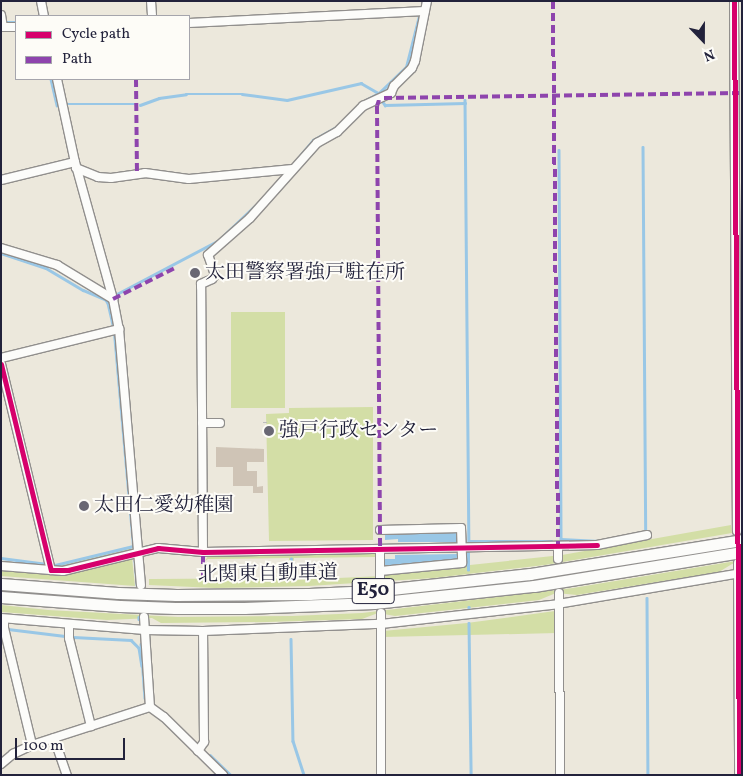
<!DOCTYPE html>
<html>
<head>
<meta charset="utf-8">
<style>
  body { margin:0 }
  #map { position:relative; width:743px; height:776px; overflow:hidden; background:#ece8dc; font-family:Vollkorn,"Noto Serif JP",serif }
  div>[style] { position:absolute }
  .green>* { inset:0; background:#d3dea6; transform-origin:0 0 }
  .water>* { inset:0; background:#99c7e6 }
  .stream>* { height:2.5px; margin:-1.25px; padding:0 1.25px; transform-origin:1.25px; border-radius:1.25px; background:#99c7e6 }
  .building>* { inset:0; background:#cfc4b6 }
  .path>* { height:1px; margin-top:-0.5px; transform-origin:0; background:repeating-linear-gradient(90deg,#bdbdbd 0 4px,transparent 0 8px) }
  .roads { filter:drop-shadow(1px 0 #918f8d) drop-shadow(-1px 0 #918f8d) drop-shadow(0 1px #918f8d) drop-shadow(0 -1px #918f8d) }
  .minor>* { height:8px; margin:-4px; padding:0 4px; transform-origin:4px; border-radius:4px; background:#fcfcfa }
  .highway>* { height:11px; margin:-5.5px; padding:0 5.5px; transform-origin:5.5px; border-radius:5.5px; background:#fcfcfa }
  .quiet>* { height:4px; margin-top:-2px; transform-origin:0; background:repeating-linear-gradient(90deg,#8e44ad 0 8px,transparent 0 12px) }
  .cycleway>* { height:5px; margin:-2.5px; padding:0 2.5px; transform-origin:2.5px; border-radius:2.5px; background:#d6006c }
  .dots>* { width:14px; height:14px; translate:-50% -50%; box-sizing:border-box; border:2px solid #fdfcf7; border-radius:50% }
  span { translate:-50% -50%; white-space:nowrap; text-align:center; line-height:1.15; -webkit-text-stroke:4px #fdfcf7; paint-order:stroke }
  .shield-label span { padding:1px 4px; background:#fdfcf7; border:1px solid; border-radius:4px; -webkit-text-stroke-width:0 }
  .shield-label { font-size:19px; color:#22223b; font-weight:700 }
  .poi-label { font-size:20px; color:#22223b }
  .left { translate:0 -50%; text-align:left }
  .street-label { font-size:20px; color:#22223b }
  .frame { position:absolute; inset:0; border:2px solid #22223b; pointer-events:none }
  .legend { position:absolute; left:15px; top:15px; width:175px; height:65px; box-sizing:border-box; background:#fdfcf7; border:1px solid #a5a5ac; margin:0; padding:6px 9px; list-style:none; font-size:15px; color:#22223b }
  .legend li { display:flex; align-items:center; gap:10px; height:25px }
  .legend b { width:25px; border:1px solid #a5a5ac }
  .north { position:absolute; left:678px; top:15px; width:50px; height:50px; -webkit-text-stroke:4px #fdfcf7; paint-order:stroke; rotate:158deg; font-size:14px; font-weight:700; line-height:20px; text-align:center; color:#22223b }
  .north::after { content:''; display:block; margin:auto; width:18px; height:22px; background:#22223b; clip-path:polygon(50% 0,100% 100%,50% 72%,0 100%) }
  .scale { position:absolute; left:15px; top:738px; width:110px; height:22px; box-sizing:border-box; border:2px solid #22223b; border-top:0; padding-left:6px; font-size:15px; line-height:18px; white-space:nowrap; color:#22223b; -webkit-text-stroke:4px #fdfcf7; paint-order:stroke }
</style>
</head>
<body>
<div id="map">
  <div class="green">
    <div style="left:231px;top:312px;width:54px;height:96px"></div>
    <div style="clip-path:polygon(373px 407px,373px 540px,269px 541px,266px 414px,289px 413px,289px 408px)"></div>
    <div style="clip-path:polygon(731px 525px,732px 533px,545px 565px,434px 578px,309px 586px,215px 588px,149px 585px,149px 579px,153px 579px,289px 578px,289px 558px,208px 559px,205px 561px,208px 556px,376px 553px,377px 557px,294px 558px,293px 580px,383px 576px,467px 565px,467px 569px,469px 569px,470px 565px,562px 555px)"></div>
    <div style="clip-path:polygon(132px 547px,131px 551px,60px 568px,55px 565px)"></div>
    <div style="clip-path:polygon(132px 558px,135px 586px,1px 576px,1px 568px,66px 574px)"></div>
    <div style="clip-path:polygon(742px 560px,742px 563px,732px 564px,719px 572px,595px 592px,577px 595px,556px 593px,539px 600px,395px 616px,378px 613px,362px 619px,268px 622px,161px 623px,152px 618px,107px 620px,1px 612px,1px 605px,48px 610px,178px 617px,292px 616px,362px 613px,573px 588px)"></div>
    <div style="clip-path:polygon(555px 611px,557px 613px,557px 633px,383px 637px,383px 631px,467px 623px)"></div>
  </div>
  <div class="water">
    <div style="clip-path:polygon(457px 531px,458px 542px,398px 542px,398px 539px,385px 540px,385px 532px)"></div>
    <div style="clip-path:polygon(459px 554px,459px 561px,385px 568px,385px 559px,395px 559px,395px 555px)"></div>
  </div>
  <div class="stream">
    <div style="left:422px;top:7px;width:6px;rotate:-81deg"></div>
    <div style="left:3px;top:22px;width:13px"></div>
    <div style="left:51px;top:79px;width:27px;rotate:77deg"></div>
    <div style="left:465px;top:100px;width:441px;rotate:89.5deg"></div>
    <div style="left:469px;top:541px;width:83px"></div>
    <div style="left:383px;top:102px;width:4px;rotate:56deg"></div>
    <div style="left:385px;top:105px;width:80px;rotate:-1.4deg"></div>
    <div style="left:67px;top:104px;width:67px"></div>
    <div style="left:140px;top:105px;width:20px;rotate:-20deg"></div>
    <div style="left:159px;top:98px;width:27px;rotate:-8deg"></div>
    <div style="left:186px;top:94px;width:56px"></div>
    <div style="left:242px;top:94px;width:45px;rotate:7.6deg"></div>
    <div style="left:287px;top:100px;width:76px;rotate:-12.9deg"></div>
    <div style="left:361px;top:83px;width:22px;rotate:30deg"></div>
    <div style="left:643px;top:147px;width:382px;rotate:89.6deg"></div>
    <div style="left:559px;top:150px;width:389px;rotate:89.7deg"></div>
    <div style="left:561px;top:539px;width:38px;rotate:3deg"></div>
    <div style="left:293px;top:164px;width:31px;rotate:-50deg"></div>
    <div style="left:313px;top:140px;width:29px;rotate:-29deg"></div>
    <div style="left:338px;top:126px;width:32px;rotate:-46deg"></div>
    <div style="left:360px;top:103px;width:21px;rotate:-28deg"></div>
    <div style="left:379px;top:93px;width:37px;rotate:-44deg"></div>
    <div style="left:406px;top:67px;width:53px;rotate:-75.7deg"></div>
    <div style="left:1px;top:253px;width:47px;rotate:18.4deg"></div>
    <div style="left:46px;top:268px;width:43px;rotate:30.7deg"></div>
    <div style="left:83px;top:290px;width:25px;rotate:23deg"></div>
    <div style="left:106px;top:300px;width:4px;rotate:56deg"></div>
    <div style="left:108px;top:303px;width:23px;rotate:77deg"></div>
    <div style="left:113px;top:296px;width:120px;rotate:-27.8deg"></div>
    <div style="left:219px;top:240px;width:57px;rotate:-43.6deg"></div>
    <div style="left:1px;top:558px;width:46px;rotate:7.4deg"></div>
    <div style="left:135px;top:561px;width:24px;rotate:85deg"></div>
    <div style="left:55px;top:565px;width:80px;rotate:-13.7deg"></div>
    <div style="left:133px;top:546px;width:214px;rotate:-95.1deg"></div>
    <div style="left:468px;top:570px;width:17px;rotate:-90deg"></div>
    <div style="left:291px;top:575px;width:16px;rotate:-90deg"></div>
    <div style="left:647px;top:598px;width:177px;rotate:89.7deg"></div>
    <div style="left:469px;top:607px;width:2px;rotate:90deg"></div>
    <div style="left:139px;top:617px;width:2px;rotate:90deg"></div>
    <div style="left:469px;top:623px;width:152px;rotate:89.2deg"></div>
    <div style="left:8px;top:629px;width:57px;rotate:7deg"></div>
    <div style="left:73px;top:637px;width:58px;rotate:3deg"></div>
    <div style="left:131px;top:640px;width:11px;rotate:45deg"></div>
    <div style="left:139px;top:648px;width:18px;rotate:81deg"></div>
    <div style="left:291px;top:639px;width:102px;rotate:88.9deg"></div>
    <div style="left:293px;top:741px;width:36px;rotate:72deg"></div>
    <div style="left:141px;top:644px;width:54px;rotate:85.8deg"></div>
    <div style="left:210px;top:755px;width:29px;rotate:44deg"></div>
  </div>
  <div class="building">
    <div style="clip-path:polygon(216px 447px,264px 449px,264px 462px,247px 462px,247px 471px,257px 471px,257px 487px,263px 486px,263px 493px,253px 493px,253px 486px,233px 486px,233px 467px,216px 467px)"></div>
  </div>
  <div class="path">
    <div style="left:263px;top:422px;width:4px"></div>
  </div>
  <div class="roads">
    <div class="minor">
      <div style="left:41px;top:1px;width:15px;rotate:79deg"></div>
      <div style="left:151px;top:1px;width:15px;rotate:86deg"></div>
      <div style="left:734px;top:1px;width:530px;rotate:89.68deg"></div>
      <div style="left:1px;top:15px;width:12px;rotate:81deg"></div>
      <div style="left:189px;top:23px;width:236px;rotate:-2.9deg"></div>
      <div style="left:1px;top:27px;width:15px"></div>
      <div style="left:57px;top:79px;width:85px;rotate:77.8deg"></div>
      <div style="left:75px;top:162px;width:142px;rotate:74.5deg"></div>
      <div style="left:113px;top:299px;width:31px;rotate:79deg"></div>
      <div style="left:119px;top:329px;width:257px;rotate:85.1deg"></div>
      <div style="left:76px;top:168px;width:24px;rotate:22deg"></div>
      <div style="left:98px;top:177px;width:13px;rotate:4deg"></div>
      <div style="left:111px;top:178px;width:34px;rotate:-8deg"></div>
      <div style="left:145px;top:173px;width:44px;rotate:7.8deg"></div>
      <div style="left:189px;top:179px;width:104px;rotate:-5.5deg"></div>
      <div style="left:1px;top:180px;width:76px;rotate:-13.7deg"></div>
      <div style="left:1px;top:248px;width:59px;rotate:16.9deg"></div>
      <div style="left:57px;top:265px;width:66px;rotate:31.3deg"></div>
      <div style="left:1px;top:358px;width:122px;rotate:-13.8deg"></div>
      <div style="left:1px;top:364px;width:212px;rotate:76.4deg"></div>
      <div style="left:202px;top:423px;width:18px"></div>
      <div style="left:380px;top:530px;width:81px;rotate:-1.4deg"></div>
      <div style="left:461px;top:528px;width:35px;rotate:88deg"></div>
      <div style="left:462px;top:563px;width:82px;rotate:174.4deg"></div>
      <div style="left:558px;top:546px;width:13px;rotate:90deg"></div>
      <div style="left:380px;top:549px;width:31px;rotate:90deg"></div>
      <div style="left:203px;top:552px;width:265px;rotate:-90.4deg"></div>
      <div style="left:201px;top:287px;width:3px;rotate:-90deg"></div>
      <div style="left:201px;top:284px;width:12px;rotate:-24deg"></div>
      <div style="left:212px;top:279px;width:5px;rotate:-53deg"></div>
      <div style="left:215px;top:275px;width:21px;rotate:-109deg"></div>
      <div style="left:208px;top:255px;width:56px;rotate:-41.4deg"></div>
      <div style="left:250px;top:218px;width:101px;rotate:-48.2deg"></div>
      <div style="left:317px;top:143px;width:23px;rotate:-29deg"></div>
      <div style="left:337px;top:132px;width:37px;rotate:-45deg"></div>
      <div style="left:363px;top:106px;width:31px;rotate:-25deg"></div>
      <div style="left:391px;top:93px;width:8px;rotate:-67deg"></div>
      <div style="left:394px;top:86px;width:25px;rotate:-45deg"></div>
      <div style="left:412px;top:68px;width:8px;rotate:-67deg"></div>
      <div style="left:415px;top:61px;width:61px;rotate:-78.7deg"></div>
      <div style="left:738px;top:563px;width:212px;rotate:89.7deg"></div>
      <div style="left:1px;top:566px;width:62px;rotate:4.6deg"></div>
      <div style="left:63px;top:571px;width:98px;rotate:-13.6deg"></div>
      <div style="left:158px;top:548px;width:45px;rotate:5.1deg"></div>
      <div style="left:203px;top:552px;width:394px;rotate:-1deg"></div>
      <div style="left:597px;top:545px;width:51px;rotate:-11.3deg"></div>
      <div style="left:559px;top:593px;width:182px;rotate:89.7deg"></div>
      <div style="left:381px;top:613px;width:162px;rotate:90deg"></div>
      <div style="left:144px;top:617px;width:90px;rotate:86.2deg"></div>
      <div style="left:1px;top:618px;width:144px;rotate:4.8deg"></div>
      <div style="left:145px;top:630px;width:58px;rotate:1deg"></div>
      <div style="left:203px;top:631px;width:178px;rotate:-2.3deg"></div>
      <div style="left:381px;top:624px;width:178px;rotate:-6.4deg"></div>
      <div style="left:558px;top:604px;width:187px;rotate:-9.6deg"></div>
      <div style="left:4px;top:619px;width:9px;rotate:90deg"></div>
      <div style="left:4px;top:628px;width:120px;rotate:76.5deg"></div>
      <div style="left:69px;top:625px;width:13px;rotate:90deg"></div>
      <div style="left:69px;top:638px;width:91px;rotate:76deg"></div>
      <div style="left:54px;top:738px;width:39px;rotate:71deg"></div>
      <div style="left:198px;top:751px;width:11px;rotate:-56deg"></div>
      <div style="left:204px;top:742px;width:111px;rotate:-90.5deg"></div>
      <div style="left:1px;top:764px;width:16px;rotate:-40deg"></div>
      <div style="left:13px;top:754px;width:21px;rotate:-25deg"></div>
      <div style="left:32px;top:745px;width:124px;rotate:-17.9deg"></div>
      <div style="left:150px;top:707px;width:17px;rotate:36deg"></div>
      <div style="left:164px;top:717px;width:83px;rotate:44.5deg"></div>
    </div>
    <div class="highway">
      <div style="left:1px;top:584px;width:117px;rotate:4.4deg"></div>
      <div style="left:118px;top:593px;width:58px;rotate:2deg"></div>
      <div style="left:176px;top:595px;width:133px;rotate:-0.4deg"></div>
      <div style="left:309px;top:594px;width:64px;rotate:-2.7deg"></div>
      <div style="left:373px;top:591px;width:158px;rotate:-6.2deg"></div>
      <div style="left:530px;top:574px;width:215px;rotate:-9.1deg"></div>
      <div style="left:1px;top:597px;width:119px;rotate:4.3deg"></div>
      <div style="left:120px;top:606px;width:55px;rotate:2.1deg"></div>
      <div style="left:175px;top:608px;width:69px"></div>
      <div style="left:244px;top:608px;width:130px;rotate:-2.2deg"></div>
      <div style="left:374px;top:603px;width:161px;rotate:-6.1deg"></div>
      <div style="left:534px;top:586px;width:211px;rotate:-9.3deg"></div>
    </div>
  </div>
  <div class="quiet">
    <div style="left:553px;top:1px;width:545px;rotate:89.47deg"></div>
    <div style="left:136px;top:79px;width:96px;rotate:89.4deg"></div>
    <div style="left:384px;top:98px;width:355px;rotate:-0.8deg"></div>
    <div style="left:379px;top:100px;width:6px;rotate:108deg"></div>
    <div style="left:377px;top:106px;width:443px;rotate:89.6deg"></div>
    <div style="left:113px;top:299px;width:72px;rotate:-26.6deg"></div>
    <div style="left:203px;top:576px;width:24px;rotate:-90deg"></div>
  </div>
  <div class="cycleway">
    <div style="left:734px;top:1px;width:774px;rotate:89.63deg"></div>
    <div style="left:1px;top:364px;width:212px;rotate:76.4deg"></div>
    <div style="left:51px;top:570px;width:17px"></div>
    <div style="left:68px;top:570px;width:93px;rotate:-13.7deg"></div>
    <div style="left:158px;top:548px;width:45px;rotate:5.1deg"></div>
    <div style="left:203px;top:552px;width:394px;rotate:-1deg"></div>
  </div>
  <div class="dots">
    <div style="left:195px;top:273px;background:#696773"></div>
    <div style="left:269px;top:431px;background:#696773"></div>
    <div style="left:84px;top:506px;background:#696773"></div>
  </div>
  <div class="shield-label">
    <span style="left:373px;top:591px">E50</span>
  </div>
  <div class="poi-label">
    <span class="left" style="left:205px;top:273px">太田警察署強戸駐在所</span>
    <span class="left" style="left:279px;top:431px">強戸行政センター</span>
    <span class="left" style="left:94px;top:506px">太田仁愛幼稚園</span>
  </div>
  <div class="street-label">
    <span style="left:268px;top:575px;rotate:-1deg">北関東自動車道</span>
  </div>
  <div class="frame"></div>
  <ul class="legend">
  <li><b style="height:6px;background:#d6006c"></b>Cycle path</li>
  <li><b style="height:6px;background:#8e44ad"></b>Path</li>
  </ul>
  <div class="north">N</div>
  <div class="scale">100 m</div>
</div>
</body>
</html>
